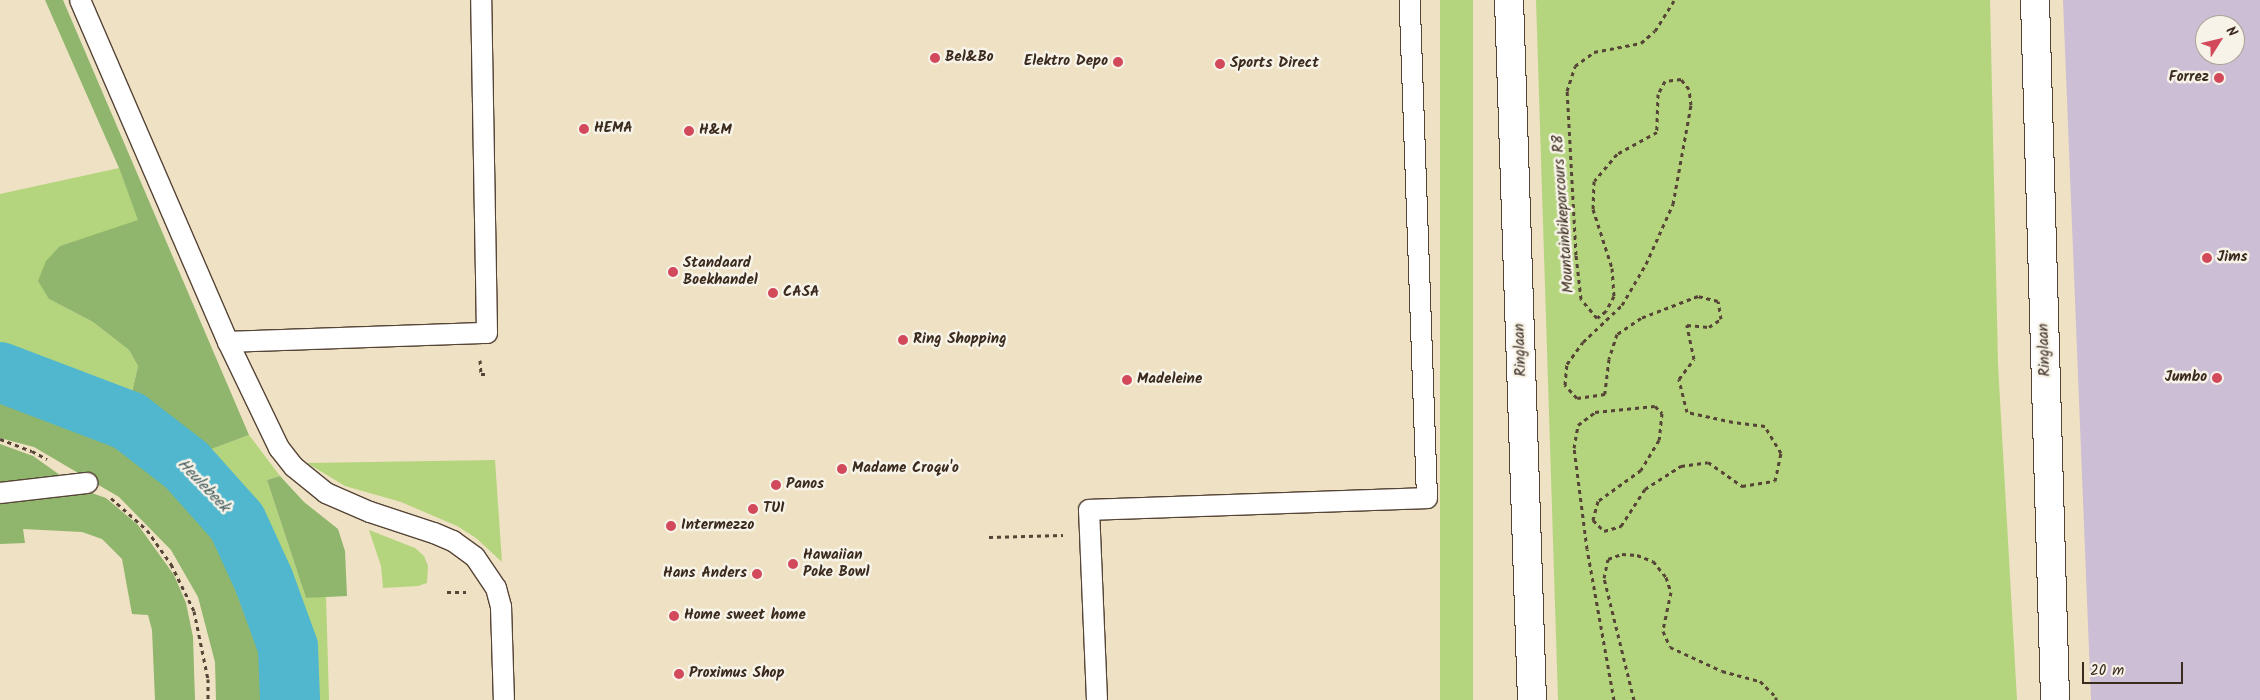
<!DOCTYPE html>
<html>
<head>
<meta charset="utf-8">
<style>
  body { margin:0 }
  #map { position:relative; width:2260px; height:700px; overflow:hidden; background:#efe1c3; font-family:Kalam,sans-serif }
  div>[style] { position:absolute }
  .industrial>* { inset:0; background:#ccbed4 }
  .green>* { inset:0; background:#b4d57d; transform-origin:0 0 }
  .forest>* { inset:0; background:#8fb66c }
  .river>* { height:60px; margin:-30px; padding:0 30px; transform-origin:30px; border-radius:30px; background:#50b7ce }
  .path>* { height:3px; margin-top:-1.5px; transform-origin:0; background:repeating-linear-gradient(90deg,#564537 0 4px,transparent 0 8px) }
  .roads { filter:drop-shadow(1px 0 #564537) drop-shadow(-1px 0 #564537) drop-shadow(0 1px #564537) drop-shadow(0 -1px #564537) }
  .service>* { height:20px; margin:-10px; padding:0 10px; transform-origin:10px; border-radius:10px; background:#fff }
  .primary>* { height:28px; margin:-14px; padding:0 14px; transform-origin:14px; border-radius:14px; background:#fff }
  .dots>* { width:14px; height:14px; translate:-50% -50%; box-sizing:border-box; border:2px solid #f7f3e8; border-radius:50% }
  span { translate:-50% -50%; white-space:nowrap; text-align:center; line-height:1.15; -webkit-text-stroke:5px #f7f3e8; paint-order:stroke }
  .poi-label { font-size:15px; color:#3b2a1e; font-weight:700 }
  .left { translate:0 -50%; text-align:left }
  .right { translate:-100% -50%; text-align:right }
  .street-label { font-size:15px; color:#3b2a1e }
  .water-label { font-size:16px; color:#425b5c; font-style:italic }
  .north { position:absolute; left:2195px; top:15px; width:50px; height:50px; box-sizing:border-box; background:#f7f3e8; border:1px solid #aca397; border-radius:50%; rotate:54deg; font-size:14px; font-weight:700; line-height:20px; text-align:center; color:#3b2a1e }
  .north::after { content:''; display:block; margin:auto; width:18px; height:22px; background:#d1495b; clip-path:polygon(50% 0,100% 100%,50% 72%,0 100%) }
  .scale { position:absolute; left:2082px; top:662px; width:101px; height:22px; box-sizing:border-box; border:2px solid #3b2a1e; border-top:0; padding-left:6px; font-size:15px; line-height:18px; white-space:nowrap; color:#3b2a1e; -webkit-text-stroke:4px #f7f3e8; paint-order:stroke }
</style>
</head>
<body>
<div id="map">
  <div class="industrial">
    <div style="clip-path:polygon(evenodd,2063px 0,2260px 0,2260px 700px,2091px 700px,2063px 0,2205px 25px,2235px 25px,2235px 55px,2205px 55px,2205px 25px)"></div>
  </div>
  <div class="green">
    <div style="left:1440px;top:0;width:33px;height:700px"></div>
    <div style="clip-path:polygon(1536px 0,1990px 0,1998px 364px,2017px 700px,1558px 700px)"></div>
    <div style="clip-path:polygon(119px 168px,139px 221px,60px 246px,49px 299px,93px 322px,129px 350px,138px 366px,131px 397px,51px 363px,0 350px,0 194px)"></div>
    <div style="clip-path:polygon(249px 435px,280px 476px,267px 480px,306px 598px,326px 596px,329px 700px,307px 700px,298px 641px,278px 581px,243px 512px,198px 454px)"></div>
    <div style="clip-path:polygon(495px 460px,502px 562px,476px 538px,457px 526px,401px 502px,345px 486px,307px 463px)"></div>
    <div style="clip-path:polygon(369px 530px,415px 548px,424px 556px,428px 566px,427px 583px,418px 586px,383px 588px,381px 566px)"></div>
  </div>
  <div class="forest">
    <div style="clip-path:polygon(45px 0,63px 0,249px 435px,198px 454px,131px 397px,138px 366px,129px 350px,93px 322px,49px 299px,38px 281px,46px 261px,60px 246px,138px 220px,119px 168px)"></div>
    <div style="clip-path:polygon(0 381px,53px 401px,129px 437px,198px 501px,236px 547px,260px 614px,275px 683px,275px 700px,216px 700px,215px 662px,198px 597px,171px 550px,119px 497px,34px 447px,0 438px)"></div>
    <div style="clip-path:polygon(0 444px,33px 456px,67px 480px,0 482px)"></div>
    <div style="clip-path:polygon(280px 476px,304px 502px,338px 529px,345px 551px,347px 596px,306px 598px,267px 480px)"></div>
    <div style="clip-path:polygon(83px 490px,106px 498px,138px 525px,174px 575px,186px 603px,193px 637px,195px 700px,155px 700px,152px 630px,148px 615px,132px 614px,122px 559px,102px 539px,82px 532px,23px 529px,25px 543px,0 544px,0 499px)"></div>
  </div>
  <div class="river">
    <div style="left:0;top:372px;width:138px;rotate:20.8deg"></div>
    <div style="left:129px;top:421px;width:72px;rotate:37.7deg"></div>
    <div style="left:186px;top:465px;width:76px;rotate:48.2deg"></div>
    <div style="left:237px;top:522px;width:65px;rotate:65.4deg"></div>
    <div style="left:264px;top:581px;width:70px;rotate:70deg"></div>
    <div style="left:288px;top:647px;width:53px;rotate:87.8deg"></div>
  </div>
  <div class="path">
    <div style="left:480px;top:360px;width:14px;rotate:86deg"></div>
    <div style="left:481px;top:374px;width:7px"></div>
    <div style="left:0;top:439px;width:34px;rotate:21deg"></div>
    <div style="left:32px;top:451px;width:17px;rotate:28deg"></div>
    <div style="left:111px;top:498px;width:48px;rotate:41.6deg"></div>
    <div style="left:147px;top:530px;width:42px;rotate:54.8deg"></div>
    <div style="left:171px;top:564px;width:52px;rotate:63.9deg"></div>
    <div style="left:194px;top:611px;width:69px;rotate:78.4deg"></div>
    <div style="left:208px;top:679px;width:21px;rotate:90deg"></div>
    <div style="left:989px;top:537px;width:74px;rotate:-1.5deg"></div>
    <div style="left:447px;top:592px;width:19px"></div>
    <div style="left:1614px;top:700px;width:153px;rotate:-100.1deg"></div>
    <div style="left:1587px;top:549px;width:102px;rotate:-97.3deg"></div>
    <div style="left:1574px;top:448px;width:23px;rotate:-80deg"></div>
    <div style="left:1578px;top:425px;width:21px;rotate:-37deg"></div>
    <div style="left:1595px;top:412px;width:60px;rotate:-5.7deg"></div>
    <div style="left:1655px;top:406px;width:10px;rotate:45deg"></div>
    <div style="left:1662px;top:413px;width:27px;rotate:96deg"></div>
    <div style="left:1659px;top:440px;width:35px;rotate:121deg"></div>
    <div style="left:1641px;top:470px;width:53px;rotate:144.2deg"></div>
    <div style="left:1598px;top:501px;width:20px;rotate:105deg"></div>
    <div style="left:1593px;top:520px;width:16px;rotate:45deg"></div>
    <div style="left:1604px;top:531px;width:18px;rotate:-16deg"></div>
    <div style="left:1621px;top:526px;width:44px;rotate:-57deg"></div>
    <div style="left:1645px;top:489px;width:43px;rotate:-32.6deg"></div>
    <div style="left:1681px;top:466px;width:27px;rotate:-8deg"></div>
    <div style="left:1708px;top:462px;width:42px;rotate:35.2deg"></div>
    <div style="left:1742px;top:486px;width:33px;rotate:-9deg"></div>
    <div style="left:1775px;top:481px;width:29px;rotate:-78deg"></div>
    <div style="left:1781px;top:453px;width:31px;rotate:-121deg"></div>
    <div style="left:1765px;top:426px;width:32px;rotate:-173deg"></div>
    <div style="left:1733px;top:422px;width:47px;rotate:-167.7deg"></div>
    <div style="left:1687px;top:412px;width:34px;rotate:-104deg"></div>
    <div style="left:1679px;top:379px;width:25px;rotate:-53deg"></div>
    <div style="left:1694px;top:359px;width:35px;rotate:-102deg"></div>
    <div style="left:1687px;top:325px;width:22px;rotate:5deg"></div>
    <div style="left:1709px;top:327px;width:14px;rotate:-34deg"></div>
    <div style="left:1721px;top:319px;width:18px;rotate:-99deg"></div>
    <div style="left:1718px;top:301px;width:21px;rotate:-166deg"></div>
    <div style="left:1698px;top:296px;width:61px;rotate:158.9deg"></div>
    <div style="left:1641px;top:318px;width:29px;rotate:146deg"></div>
    <div style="left:1617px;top:334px;width:26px;rotate:108deg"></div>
    <div style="left:1609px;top:359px;width:35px;rotate:97deg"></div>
    <div style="left:1605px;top:394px;width:28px;rotate:172deg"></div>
    <div style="left:1577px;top:398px;width:18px;rotate:-133deg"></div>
    <div style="left:1565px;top:385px;width:21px;rotate:-85deg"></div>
    <div style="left:1567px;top:364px;width:27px;rotate:-54deg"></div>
    <div style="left:1583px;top:342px;width:54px;rotate:-43.5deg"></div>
    <div style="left:1622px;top:305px;width:48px;rotate:-59.7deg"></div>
    <div style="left:1646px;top:264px;width:66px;rotate:-65.8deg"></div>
    <div style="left:1673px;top:204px;width:101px;rotate:-79.7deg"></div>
    <div style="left:1691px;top:105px;width:16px;rotate:-97deg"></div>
    <div style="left:1689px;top:89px;width:13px;rotate:-129deg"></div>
    <div style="left:1681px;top:79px;width:16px;rotate:173deg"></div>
    <div style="left:1665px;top:81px;width:15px;rotate:118deg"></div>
    <div style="left:1658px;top:94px;width:38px;rotate:92deg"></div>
    <div style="left:1657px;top:132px;width:46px;rotate:151.2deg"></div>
    <div style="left:1617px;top:154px;width:35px;rotate:130deg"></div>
    <div style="left:1594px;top:181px;width:28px;rotate:92deg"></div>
    <div style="left:1593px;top:209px;width:62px;rotate:72.1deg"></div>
    <div style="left:1612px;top:268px;width:28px;rotate:86deg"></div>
    <div style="left:1614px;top:296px;width:17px;rotate:118deg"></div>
    <div style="left:1606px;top:311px;width:11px;rotate:142deg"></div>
    <div style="left:1597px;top:318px;width:25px;rotate:-130deg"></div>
    <div style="left:1581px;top:299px;width:44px;rotate:-96.5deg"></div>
    <div style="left:1576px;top:255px;width:164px;rotate:-93.1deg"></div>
    <div style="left:1567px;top:91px;width:26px;rotate:-72deg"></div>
    <div style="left:1575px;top:66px;width:24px;rotate:-36deg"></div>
    <div style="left:1594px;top:52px;width:48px;rotate:-10.8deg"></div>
    <div style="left:1641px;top:43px;width:18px;rotate:-41deg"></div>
    <div style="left:1655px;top:31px;width:36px;rotate:-58deg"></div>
    <div style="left:1634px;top:700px;width:126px;rotate:-103.8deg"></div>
    <div style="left:1604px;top:578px;width:19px;rotate:-78deg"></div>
    <div style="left:1608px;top:559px;width:15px;rotate:-20deg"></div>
    <div style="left:1622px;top:554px;width:15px;rotate:4deg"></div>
    <div style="left:1637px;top:555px;width:17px;rotate:21deg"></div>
    <div style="left:1653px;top:561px;width:21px;rotate:51deg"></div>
    <div style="left:1666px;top:577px;width:16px;rotate:72deg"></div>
    <div style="left:1671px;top:592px;width:40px;rotate:102deg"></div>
    <div style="left:1663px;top:631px;width:17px;rotate:66deg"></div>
    <div style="left:1670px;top:647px;width:57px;rotate:24.8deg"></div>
    <div style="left:1722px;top:671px;width:39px;rotate:15deg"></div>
    <div style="left:1760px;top:681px;width:23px;rotate:45deg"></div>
    <div style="left:1776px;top:697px;width:3px;rotate:90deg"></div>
  </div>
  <div class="roads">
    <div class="service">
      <div style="left:80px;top:0;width:373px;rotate:66.6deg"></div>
      <div style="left:228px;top:342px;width:118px;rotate:64.3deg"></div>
      <div style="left:279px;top:448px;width:24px;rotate:52deg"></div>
      <div style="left:294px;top:467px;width:41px;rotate:39.1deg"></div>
      <div style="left:326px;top:493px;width:48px;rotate:23.4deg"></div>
      <div style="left:370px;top:512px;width:67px;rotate:18.2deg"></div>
      <div style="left:434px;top:533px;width:21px;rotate:23deg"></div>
      <div style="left:453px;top:541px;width:27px;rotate:36deg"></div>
      <div style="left:475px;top:557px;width:37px;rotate:56deg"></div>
      <div style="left:496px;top:588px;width:20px;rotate:75deg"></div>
      <div style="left:501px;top:607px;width:93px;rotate:88.2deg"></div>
      <div style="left:228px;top:342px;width:259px;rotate:-2deg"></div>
      <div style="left:487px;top:333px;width:333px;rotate:-91deg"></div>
      <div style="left:0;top:493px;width:88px;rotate:-6.6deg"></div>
      <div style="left:1097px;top:700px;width:190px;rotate:-92.4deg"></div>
      <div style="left:1089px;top:510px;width:338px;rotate:-2deg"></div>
      <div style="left:1427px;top:498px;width:498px;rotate:-92deg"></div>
    </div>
    <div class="primary">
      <div style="left:1509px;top:0;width:700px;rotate:88.12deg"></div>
      <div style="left:2035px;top:0;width:700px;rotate:88.36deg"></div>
    </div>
  </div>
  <div class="dots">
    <div style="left:935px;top:58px;background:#d1495b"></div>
    <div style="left:1118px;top:62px;background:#d1495b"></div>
    <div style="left:1220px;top:64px;background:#d1495b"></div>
    <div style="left:2219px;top:78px;background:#d1495b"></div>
    <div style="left:584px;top:129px;background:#d1495b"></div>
    <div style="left:689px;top:131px;background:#d1495b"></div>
    <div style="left:2207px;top:258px;background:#d1495b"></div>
    <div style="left:673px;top:272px;background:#d1495b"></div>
    <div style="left:773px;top:293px;background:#d1495b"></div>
    <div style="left:903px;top:340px;background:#d1495b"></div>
    <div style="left:2217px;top:378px;background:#d1495b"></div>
    <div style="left:1127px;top:380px;background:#d1495b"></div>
    <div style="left:842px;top:469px;background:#d1495b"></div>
    <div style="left:776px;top:485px;background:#d1495b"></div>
    <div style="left:753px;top:509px;background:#d1495b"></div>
    <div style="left:671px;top:526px;background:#d1495b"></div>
    <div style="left:793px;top:564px;background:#d1495b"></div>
    <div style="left:757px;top:574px;background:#d1495b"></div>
    <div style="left:674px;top:616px;background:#d1495b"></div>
    <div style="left:679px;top:674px;background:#d1495b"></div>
  </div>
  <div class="poi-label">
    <span class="left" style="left:945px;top:58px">Bel&amp;Bo</span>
    <span class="right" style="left:1108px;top:62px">Elektro Depo</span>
    <span class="left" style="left:1230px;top:64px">Sports Direct</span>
    <span class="right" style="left:2209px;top:78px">Forrez</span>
    <span class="left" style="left:594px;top:129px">HEMA</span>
    <span class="left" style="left:699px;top:131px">H&amp;M</span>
    <span class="left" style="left:2217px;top:258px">Jims</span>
    <span class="left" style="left:683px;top:272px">Standaard<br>Boekhandel</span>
    <span class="left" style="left:783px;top:293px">CASA</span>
    <span class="left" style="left:913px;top:340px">Ring Shopping</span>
    <span class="right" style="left:2207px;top:378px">Jumbo</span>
    <span class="left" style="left:1137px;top:380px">Madeleine</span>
    <span class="left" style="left:852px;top:469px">Madame Croqu'o</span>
    <span class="left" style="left:786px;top:485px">Panos</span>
    <span class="left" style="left:763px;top:509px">TUI</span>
    <span class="left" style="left:681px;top:526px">Intermezzo</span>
    <span class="left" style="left:803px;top:564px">Hawaiian<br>Poke Bowl</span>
    <span class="right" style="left:747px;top:574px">Hans Anders</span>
    <span class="left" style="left:684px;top:616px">Home sweet home</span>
    <span class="left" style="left:689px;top:674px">Proximus Shop</span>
  </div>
  <div class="street-label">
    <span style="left:1564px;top:214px;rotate:-94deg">Mountainbikeparcours R8</span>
    <span style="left:1521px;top:350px;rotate:-92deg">Ringlaan</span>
    <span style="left:2045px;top:350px;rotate:-92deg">Ringlaan</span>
  </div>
  <div class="water-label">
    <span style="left:203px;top:486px;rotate:46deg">Heulebeek</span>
  </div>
  <div class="north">N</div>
  <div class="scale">20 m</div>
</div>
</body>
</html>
